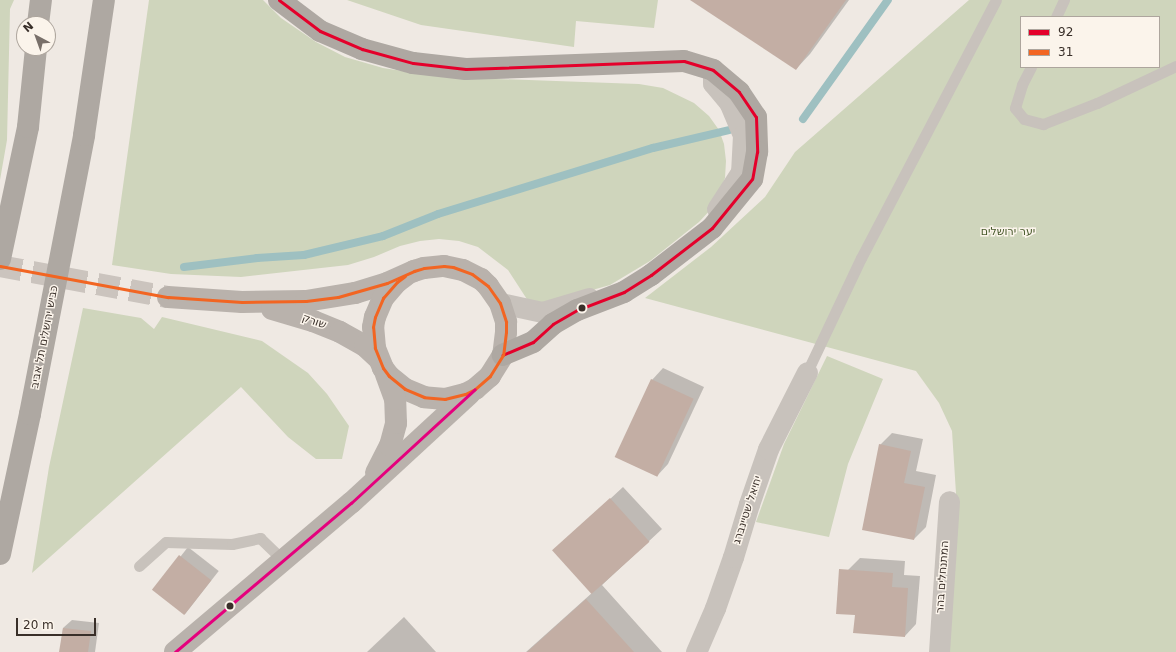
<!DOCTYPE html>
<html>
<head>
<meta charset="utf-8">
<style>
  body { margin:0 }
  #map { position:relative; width:1176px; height:652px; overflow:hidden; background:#efe9e3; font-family:"DejaVu Sans","Noto Sans Hebrew",sans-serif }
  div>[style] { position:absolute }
  .green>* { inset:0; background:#cfd5bc }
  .shadow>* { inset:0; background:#0003; transform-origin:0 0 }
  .stream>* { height:8px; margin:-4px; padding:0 4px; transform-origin:4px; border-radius:4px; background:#9ec0c1 }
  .building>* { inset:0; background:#c3aea4; transform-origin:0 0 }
  .secondary-tunnel>* { height:22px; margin-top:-11px; transform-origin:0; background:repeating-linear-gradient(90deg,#cbc4be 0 22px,transparent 0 33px) }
  .lane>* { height:11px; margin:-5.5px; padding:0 5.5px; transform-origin:5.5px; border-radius:5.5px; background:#c8c2bc }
  .street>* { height:21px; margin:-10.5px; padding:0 10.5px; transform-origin:10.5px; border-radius:10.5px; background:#c8c2bc }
  .secondary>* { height:22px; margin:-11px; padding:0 11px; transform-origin:11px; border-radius:11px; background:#b9b2ac }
  .highway>* { height:22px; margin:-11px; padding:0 11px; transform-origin:11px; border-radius:11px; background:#aea8a2 }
  .bus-1>* { height:3px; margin:-1.5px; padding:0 1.5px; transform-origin:1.5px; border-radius:1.5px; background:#e4002b }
  .bus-2>* { height:3px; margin:-1.5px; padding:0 1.5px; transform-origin:1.5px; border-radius:1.5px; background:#f26522 }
  .bus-3>* { height:3px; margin:-1.5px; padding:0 1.5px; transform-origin:1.5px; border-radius:1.5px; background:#e5007d }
  .dots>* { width:11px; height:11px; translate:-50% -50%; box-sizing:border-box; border:2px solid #fbf4eb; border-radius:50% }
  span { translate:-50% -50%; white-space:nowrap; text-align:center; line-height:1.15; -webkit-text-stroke:3px #fbf4eb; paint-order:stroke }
  .park-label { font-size:11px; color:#47592b }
  .street-label { font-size:11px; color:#392f29 }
  .legend { position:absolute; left:1020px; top:16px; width:140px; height:52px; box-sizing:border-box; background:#fbf4eb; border:1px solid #ada59d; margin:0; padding:5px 7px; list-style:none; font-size:12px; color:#392f29 }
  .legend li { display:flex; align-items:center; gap:8px; height:20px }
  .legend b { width:20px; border:1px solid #ada59d }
  .north { position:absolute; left:16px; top:16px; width:40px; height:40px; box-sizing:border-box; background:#fbf4eb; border:1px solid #ada59d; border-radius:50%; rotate:319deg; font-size:11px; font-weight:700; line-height:16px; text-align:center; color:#392f29 }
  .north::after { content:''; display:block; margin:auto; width:14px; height:18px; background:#79706a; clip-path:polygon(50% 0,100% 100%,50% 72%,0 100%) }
  .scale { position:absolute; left:16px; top:618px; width:80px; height:18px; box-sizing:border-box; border:2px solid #392f29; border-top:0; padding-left:5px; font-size:12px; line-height:14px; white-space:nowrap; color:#392f29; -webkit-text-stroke:3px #fbf4eb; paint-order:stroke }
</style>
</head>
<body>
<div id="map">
  <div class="green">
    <div style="clip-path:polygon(0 0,14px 0,10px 9px,7px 140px,0 180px)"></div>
    <div style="clip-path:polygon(149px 0,263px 0,281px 18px,316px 42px,345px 57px,383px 68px,442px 77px,639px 84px,663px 88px,694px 103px,709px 116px,719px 130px,724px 144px,726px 161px,725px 178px,713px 207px,699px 222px,650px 261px,610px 285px,532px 307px,508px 270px,478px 247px,459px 241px,439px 239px,420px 241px,400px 246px,374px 257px,348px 265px,241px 277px,171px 274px,112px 265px)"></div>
    <div style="clip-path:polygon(347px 0,658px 0,654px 28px,576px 21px,574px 47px,421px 25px)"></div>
    <div style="clip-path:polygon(evenodd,969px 0,1176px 0,1176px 652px,947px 652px,957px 509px,952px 431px,939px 403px,916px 371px,645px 298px,711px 247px,765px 197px,795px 152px,969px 0,1021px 17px,1159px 17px,1159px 67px,1021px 67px,1021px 17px)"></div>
    <div style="clip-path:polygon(83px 308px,141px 318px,154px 329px,162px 317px,262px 341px,308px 373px,327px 394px,349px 426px,342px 459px,316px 459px,288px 437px,241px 387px,32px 573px,49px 467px)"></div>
    <div style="clip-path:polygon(827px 356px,883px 379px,848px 464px,829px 537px,756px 522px,784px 444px)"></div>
  </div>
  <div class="shadow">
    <div style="clip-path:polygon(709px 0,849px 0,810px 54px,796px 69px)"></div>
    <div style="clip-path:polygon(663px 368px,704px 387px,668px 464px,657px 476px,652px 380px)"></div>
    <div style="clip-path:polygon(892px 433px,923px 439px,916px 471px,936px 475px,926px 527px,914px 539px,880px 445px)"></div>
    <div style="clip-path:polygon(623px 487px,662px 529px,602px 585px,662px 652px,526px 652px,593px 592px,567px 539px)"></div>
    <div style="left:188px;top:547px;width:39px;height:55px;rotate:38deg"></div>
    <div style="clip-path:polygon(860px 558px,905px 561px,904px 575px,920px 576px,916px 624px,905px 636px,856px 614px,848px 570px)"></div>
    <div style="clip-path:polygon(404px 617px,436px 652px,367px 652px)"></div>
    <div style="clip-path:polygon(72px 620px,99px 623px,95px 652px,60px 652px,63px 628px)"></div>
  </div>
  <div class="stream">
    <div style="left:803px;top:119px;width:146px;rotate:-54.5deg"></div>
    <div style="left:184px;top:267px;width:74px;rotate:-7deg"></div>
    <div style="left:257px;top:258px;width:47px;rotate:-3.7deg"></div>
    <div style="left:304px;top:255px;width:81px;rotate:-13.5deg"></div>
    <div style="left:383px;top:236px;width:59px;rotate:-21.8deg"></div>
    <div style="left:438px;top:214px;width:225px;rotate:-17.1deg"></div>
    <div style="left:653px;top:148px;width:78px;rotate:-13.3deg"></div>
  </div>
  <div class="building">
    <div style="clip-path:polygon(690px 0,846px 0,796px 70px)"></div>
    <div style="left:651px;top:379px;width:47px;height:86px;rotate:25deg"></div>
    <div style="clip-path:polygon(879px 444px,911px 451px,904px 483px,925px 487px,914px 540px,862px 530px)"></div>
    <div style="left:610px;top:498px;width:59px;height:78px;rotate:48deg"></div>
    <div style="left:179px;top:555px;width:41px;height:44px;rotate:38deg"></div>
    <div style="clip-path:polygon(839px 569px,893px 573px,892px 587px,908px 588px,905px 637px,853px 633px,855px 615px,836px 614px)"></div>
    <div style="clip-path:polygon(586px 599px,634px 652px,527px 652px)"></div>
    <div style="clip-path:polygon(63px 628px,91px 631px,88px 652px,59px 652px)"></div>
  </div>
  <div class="secondary-tunnel">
    <div style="left:0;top:266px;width:171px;rotate:10.5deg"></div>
  </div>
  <div class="lane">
    <div style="left:1056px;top:17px;width:19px;rotate:-65deg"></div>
    <div style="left:1031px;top:67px;width:20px;rotate:117deg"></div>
    <div style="left:1022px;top:85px;width:24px;rotate:107deg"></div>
    <div style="left:1015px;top:108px;width:14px;rotate:51deg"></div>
    <div style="left:1024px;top:119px;width:20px;rotate:15deg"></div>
    <div style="left:1043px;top:124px;width:58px;rotate:-21.3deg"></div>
    <div style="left:1097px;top:103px;width:87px;rotate:-25.1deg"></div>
    <div style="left:807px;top:372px;width:126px;rotate:-64.7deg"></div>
    <div style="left:861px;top:258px;width:291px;rotate:-62.4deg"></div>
    <div style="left:139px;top:566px;width:36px;rotate:-42deg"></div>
    <div style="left:166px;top:542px;width:66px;rotate:1.7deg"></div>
    <div style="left:232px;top:544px;width:29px;rotate:-12deg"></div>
    <div style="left:260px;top:538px;width:32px;rotate:44deg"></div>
  </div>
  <div class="street">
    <div style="left:713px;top:70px;width:13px;rotate:90deg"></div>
    <div style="left:713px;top:83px;width:25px;rotate:50deg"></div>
    <div style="left:729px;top:102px;width:36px;rotate:67deg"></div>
    <div style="left:743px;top:135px;width:37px;rotate:93deg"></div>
    <div style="left:741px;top:172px;width:44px;rotate:123deg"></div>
    <div style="left:500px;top:303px;width:43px;rotate:12.1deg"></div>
    <div style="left:542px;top:312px;width:49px;rotate:-16.6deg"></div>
    <div style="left:696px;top:652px;width:48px;rotate:-66.6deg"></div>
    <div style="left:715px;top:608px;width:54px;rotate:-70.6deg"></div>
    <div style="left:733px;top:557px;width:55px;rotate:-73.2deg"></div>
    <div style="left:749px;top:504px;width:58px;rotate:-70.9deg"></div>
    <div style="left:768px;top:449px;width:86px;rotate:-63.1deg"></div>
    <div style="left:939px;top:652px;width:151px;rotate:-86.2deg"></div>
  </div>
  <div class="secondary">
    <div style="left:168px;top:297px;width:74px;rotate:3.9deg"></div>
    <div style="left:242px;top:302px;width:64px;rotate:-0.9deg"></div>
    <div style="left:306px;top:301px;width:50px;rotate:-9.3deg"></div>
    <div style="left:355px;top:293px;width:34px;rotate:-17deg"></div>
    <div style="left:387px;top:283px;width:30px;rotate:-24deg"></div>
    <div style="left:414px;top:271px;width:10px;rotate:-17deg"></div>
    <div style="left:424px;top:268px;width:20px;rotate:-6deg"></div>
    <div style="left:444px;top:266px;width:19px;rotate:12deg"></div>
    <div style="left:463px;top:270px;width:20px;rotate:27deg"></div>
    <div style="left:481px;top:279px;width:10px;rotate:45deg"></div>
    <div style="left:488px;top:286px;width:21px;rotate:55deg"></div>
    <div style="left:500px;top:303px;width:20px;rotate:72deg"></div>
    <div style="left:506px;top:322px;width:10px;rotate:90deg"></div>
    <div style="left:506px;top:332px;width:23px;rotate:97deg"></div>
    <div style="left:503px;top:355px;width:25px;rotate:122deg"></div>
    <div style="left:490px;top:376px;width:20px;rotate:139deg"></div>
    <div style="left:475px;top:389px;width:11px;rotate:153deg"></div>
    <div style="left:465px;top:394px;width:21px;rotate:166deg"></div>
    <div style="left:445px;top:399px;width:21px;rotate:-175deg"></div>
    <div style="left:424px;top:397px;width:21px;rotate:-157deg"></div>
    <div style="left:405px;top:389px;width:21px;rotate:-141deg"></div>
    <div style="left:389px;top:376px;width:10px;rotate:-127deg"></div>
    <div style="left:383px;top:368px;width:22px;rotate:-112deg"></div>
    <div style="left:375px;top:348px;width:21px;rotate:-95deg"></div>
    <div style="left:373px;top:327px;width:10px;rotate:-79deg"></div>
    <div style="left:375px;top:317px;width:21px;rotate:-67deg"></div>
    <div style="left:383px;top:298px;width:21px;rotate:-49deg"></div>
    <div style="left:397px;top:282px;width:10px;rotate:-37deg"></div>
    <div style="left:272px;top:309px;width:43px;rotate:16.3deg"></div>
    <div style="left:313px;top:321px;width:29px;rotate:22deg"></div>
    <div style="left:340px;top:332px;width:29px;rotate:29deg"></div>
    <div style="left:365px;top:346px;width:18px;rotate:43deg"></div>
    <div style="left:376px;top:473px;width:30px;rotate:-63deg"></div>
    <div style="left:390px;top:446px;width:24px;rotate:-75deg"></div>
    <div style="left:396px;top:423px;width:24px;rotate:-92deg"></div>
    <div style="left:395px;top:399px;width:27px;rotate:-110deg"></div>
    <div style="left:175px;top:652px;width:231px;rotate:-40.3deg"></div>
    <div style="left:351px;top:503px;width:161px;rotate:-42.7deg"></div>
  </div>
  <div class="highway">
    <div style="left:279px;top:0;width:51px;rotate:37.1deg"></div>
    <div style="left:320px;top:31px;width:46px;rotate:23.2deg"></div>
    <div style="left:362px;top:49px;width:53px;rotate:15.4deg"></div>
    <div style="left:413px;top:63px;width:53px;rotate:6.5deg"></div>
    <div style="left:466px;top:69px;width:218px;rotate:-2.1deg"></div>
    <div style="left:684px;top:61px;width:30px;rotate:17deg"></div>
    <div style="left:713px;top:70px;width:34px;rotate:40deg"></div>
    <div style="left:739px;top:92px;width:30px;rotate:56deg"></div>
    <div style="left:756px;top:117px;width:35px;rotate:88deg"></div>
    <div style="left:757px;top:152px;width:27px;rotate:100deg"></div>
    <div style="left:752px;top:179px;width:63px;rotate:129.2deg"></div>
    <div style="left:712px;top:228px;width:77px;rotate:142.4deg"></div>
    <div style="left:651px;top:275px;width:32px;rotate:148deg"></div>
    <div style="left:624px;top:292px;width:50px;rotate:159deg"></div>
    <div style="left:577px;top:310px;width:28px;rotate:150deg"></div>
    <div style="left:553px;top:324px;width:27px;rotate:138deg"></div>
    <div style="left:533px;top:342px;width:33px;rotate:157deg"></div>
    <div style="left:38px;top:24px;width:24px;rotate:-83deg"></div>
    <div style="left:0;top:259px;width:135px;rotate:-78deg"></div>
    <div style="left:28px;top:127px;width:79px;rotate:-84.2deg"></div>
    <div style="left:0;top:554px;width:143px;rotate:-77.9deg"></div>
    <div style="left:30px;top:414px;width:284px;rotate:-79deg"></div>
    <div style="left:84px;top:135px;width:136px;rotate:-81.6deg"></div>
  </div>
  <div class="bus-1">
    <div style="left:279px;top:0;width:51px;rotate:37.1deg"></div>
    <div style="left:320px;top:31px;width:46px;rotate:23.2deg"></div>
    <div style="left:362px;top:49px;width:53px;rotate:15.4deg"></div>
    <div style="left:413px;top:63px;width:53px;rotate:6.5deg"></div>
    <div style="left:466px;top:69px;width:218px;rotate:-2.1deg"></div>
    <div style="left:684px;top:61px;width:30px;rotate:17deg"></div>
    <div style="left:713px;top:70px;width:34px;rotate:40deg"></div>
    <div style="left:739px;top:92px;width:30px;rotate:56deg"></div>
    <div style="left:756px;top:117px;width:35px;rotate:88deg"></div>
    <div style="left:757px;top:152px;width:27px;rotate:100deg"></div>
    <div style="left:752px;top:179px;width:63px;rotate:129.2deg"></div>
    <div style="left:712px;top:228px;width:77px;rotate:142.4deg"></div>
    <div style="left:651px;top:275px;width:32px;rotate:148deg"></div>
    <div style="left:624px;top:292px;width:50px;rotate:159deg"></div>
    <div style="left:577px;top:310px;width:28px;rotate:150deg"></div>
    <div style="left:553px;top:324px;width:27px;rotate:138deg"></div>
    <div style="left:533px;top:342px;width:33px;rotate:157deg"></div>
  </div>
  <div class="bus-2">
    <div style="left:0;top:266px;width:171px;rotate:10.5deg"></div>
    <div style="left:168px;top:297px;width:74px;rotate:3.9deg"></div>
    <div style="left:242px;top:302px;width:64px;rotate:-0.9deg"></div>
    <div style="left:306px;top:301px;width:32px;rotate:-7deg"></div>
    <div style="left:338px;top:297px;width:51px;rotate:-15.9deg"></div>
    <div style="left:387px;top:283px;width:30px;rotate:-24deg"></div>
    <div style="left:414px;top:271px;width:10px;rotate:-17deg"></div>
    <div style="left:424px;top:268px;width:20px;rotate:-6deg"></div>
    <div style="left:444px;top:266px;width:9px;rotate:6deg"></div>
    <div style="left:453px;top:267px;width:20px;rotate:20deg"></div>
    <div style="left:472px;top:274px;width:20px;rotate:37deg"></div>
    <div style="left:488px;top:286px;width:21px;rotate:55deg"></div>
    <div style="left:500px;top:303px;width:20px;rotate:72deg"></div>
    <div style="left:506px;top:322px;width:10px;rotate:90deg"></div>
    <div style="left:506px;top:332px;width:23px;rotate:97deg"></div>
    <div style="left:503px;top:355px;width:25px;rotate:122deg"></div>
    <div style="left:490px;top:376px;width:20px;rotate:139deg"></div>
    <div style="left:475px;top:389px;width:11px;rotate:153deg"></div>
    <div style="left:465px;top:394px;width:21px;rotate:166deg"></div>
    <div style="left:445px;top:399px;width:21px;rotate:-175deg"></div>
    <div style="left:424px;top:397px;width:21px;rotate:-157deg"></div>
    <div style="left:405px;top:389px;width:21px;rotate:-141deg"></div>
    <div style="left:389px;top:376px;width:10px;rotate:-127deg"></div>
    <div style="left:383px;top:368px;width:22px;rotate:-112deg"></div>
    <div style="left:375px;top:348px;width:21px;rotate:-95deg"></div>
    <div style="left:373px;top:327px;width:10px;rotate:-79deg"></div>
    <div style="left:375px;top:317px;width:21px;rotate:-67deg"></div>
    <div style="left:383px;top:298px;width:21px;rotate:-49deg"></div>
    <div style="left:397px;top:282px;width:10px;rotate:-37deg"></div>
  </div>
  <div class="bus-3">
    <div style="left:175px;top:652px;width:231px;rotate:-40.3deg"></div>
    <div style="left:351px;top:503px;width:168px;rotate:-42.6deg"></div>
  </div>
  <div class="dots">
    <div style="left:582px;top:308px;background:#392f29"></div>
    <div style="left:230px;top:606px;background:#392f29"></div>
  </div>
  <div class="park-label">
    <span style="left:1008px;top:232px">יער ירושלים</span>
  </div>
  <div class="street-label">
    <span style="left:314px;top:322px;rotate:20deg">שורק</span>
    <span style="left:45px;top:337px;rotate:-79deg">כביש ירושלים תל אביב</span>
    <span style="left:748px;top:510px;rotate:-72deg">יחיאל שטיינברג</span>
    <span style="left:943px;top:577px;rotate:-86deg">המתנחלים בהר</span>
  </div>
  <ul class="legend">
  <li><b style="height:5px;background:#e4002b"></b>92</li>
  <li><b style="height:5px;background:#f26522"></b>31</li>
  </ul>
  <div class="north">N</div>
  <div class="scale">20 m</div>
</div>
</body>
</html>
